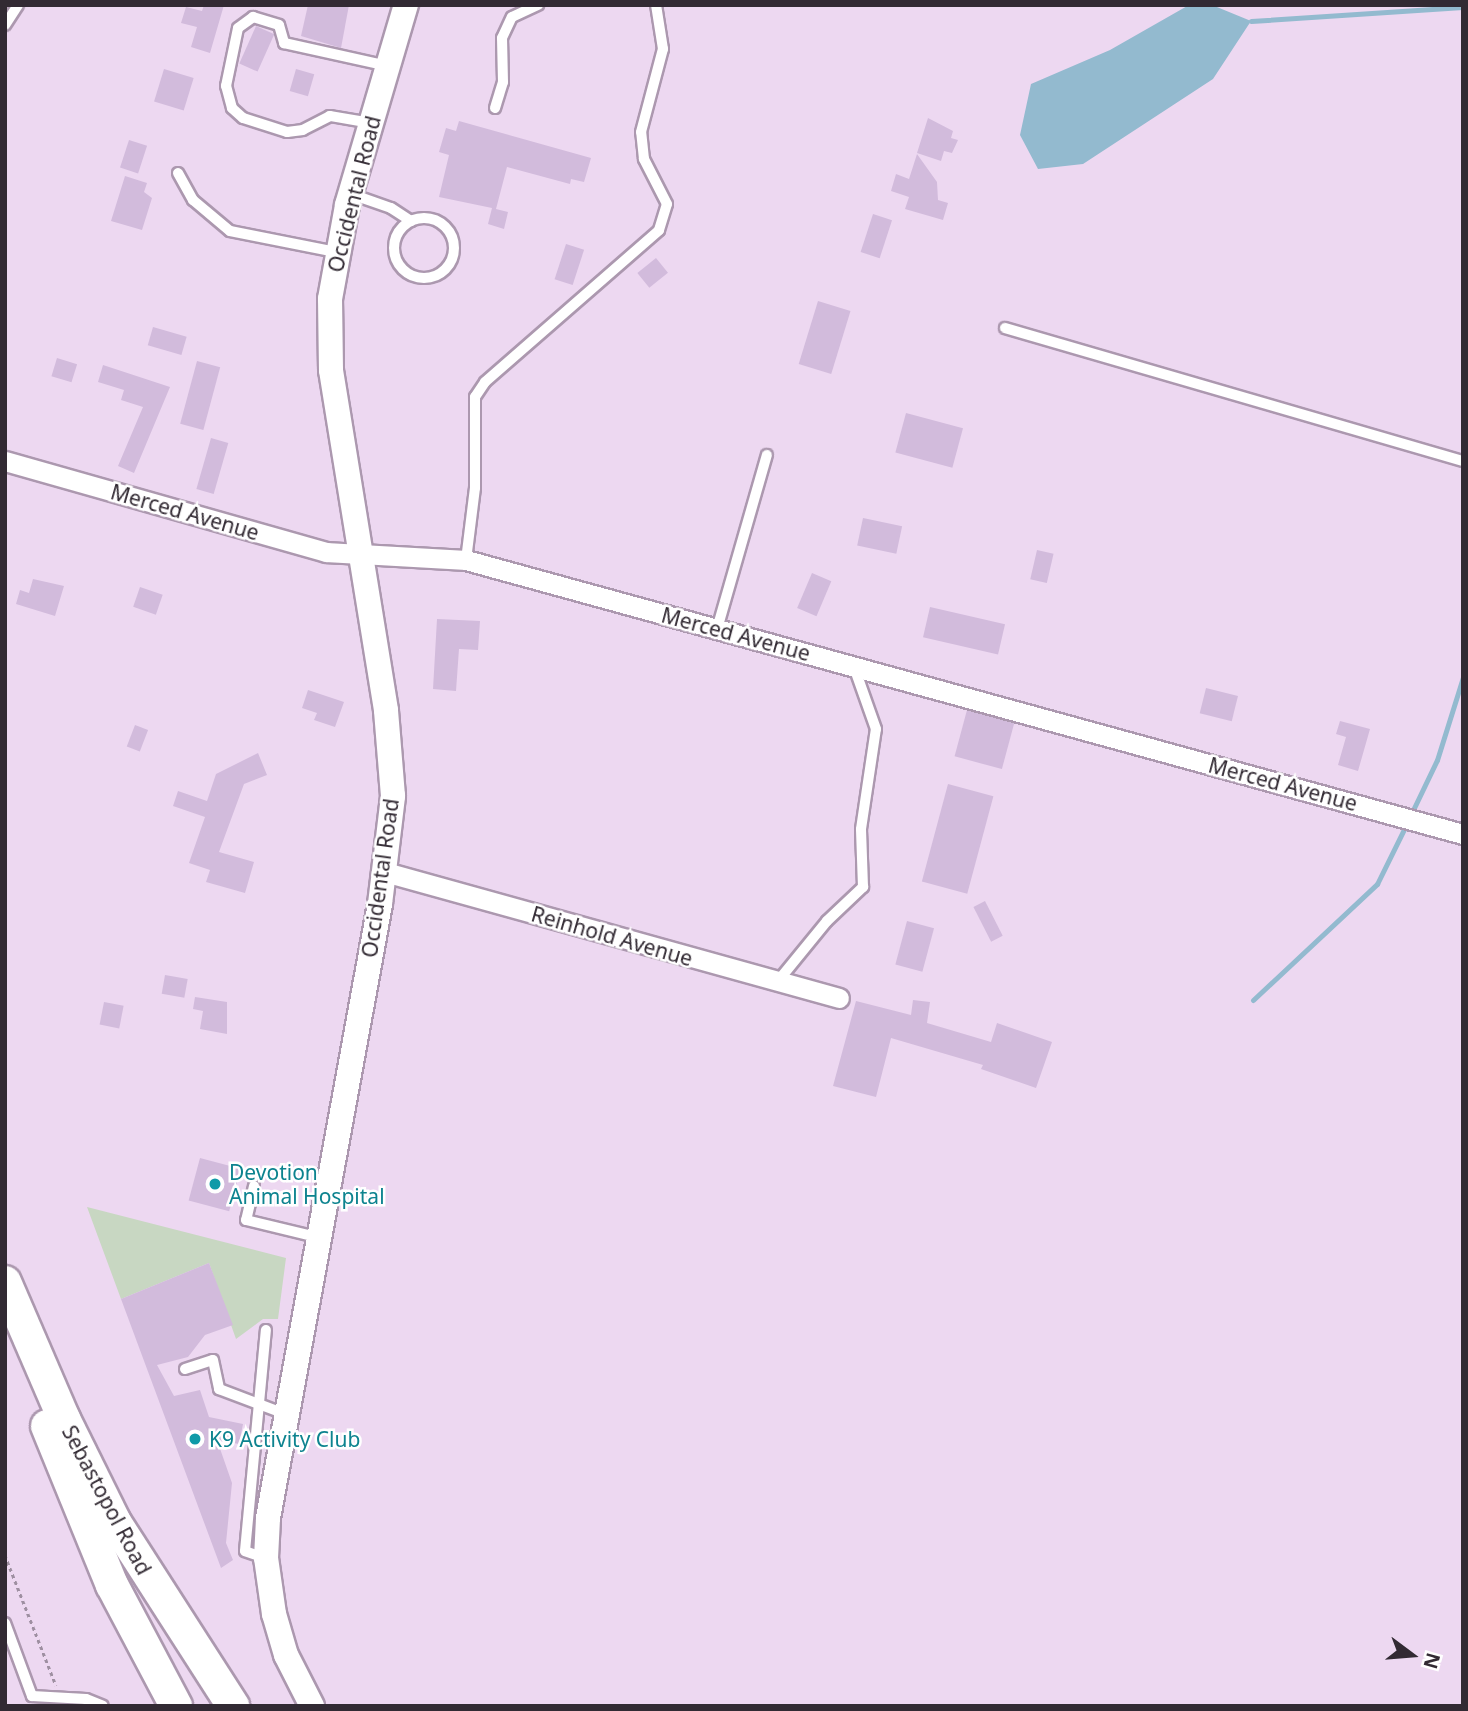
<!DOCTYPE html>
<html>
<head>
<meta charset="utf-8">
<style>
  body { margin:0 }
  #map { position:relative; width:1468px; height:1711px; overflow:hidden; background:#edd8f1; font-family:"Noto Sans",sans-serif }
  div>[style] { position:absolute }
  .green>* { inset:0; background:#c8d7c2 }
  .water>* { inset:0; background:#93bacf }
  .stream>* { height:5px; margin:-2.5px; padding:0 2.5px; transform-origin:2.5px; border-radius:2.5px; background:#93bacf }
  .building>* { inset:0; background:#d2bbdc; transform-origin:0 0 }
  .path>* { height:2.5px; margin-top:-1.25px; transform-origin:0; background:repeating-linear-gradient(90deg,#9e8fa1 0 3.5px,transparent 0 7px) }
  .roads { filter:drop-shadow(2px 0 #ac98af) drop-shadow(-2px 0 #ac98af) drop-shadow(0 2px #ac98af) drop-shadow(0 -2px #ac98af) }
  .service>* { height:10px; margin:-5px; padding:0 5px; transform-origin:5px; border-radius:5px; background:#fff }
  .service>.ring { margin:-5px; padding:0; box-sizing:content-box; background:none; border:10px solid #fff; border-radius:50% }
  .minor>* { height:19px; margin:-9.5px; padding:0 9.5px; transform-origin:9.5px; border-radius:9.5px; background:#fff }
  .tertiary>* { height:24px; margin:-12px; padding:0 12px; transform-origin:12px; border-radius:12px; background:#fff }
  .primary>* { height:32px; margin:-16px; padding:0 16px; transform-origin:16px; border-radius:16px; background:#fff }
  .dots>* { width:19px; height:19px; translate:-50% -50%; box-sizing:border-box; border:4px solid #fff; border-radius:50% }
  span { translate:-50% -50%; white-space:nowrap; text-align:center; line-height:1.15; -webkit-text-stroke:5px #fff; paint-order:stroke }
  .street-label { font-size:21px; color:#322a33 }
  .culture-label { font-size:21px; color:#0d838f }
  .left { translate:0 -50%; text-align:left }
  .frame { position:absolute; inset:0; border:7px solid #322a33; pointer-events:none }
  .north { position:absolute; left:1377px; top:1620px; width:70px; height:70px; -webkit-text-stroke:5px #fff; paint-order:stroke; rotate:106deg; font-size:19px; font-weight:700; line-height:28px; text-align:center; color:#322a33 }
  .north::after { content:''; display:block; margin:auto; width:24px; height:32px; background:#322a33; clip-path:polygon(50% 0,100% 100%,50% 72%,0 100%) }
</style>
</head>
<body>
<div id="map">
  <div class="green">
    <div style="clip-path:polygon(87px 1207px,286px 1258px,278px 1319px,263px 1319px,236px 1339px,209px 1263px,121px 1299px)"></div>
  </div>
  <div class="water">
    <div style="clip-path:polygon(1189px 5px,1212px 5px,1251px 21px,1213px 79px,1083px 164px,1038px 169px,1020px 135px,1031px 84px,1110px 50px)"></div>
  </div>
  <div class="stream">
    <div style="left:1251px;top:21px;width:212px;rotate:-3.8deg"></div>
    <div style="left:1413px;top:810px;width:55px;rotate:-64.4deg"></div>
    <div style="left:1437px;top:760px;width:87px;rotate:-72.6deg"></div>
    <div style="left:1253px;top:1000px;width:170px;rotate:-43.1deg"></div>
    <div style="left:1377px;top:884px;width:64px;rotate:-63.8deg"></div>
  </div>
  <div class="building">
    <div style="clip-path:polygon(204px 5px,224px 5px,210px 53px,191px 47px,197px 27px,181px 23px,186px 7px,202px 11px)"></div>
    <div style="clip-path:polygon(308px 5px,349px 5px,341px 48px,301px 36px)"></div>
    <div style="left:256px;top:26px;width:20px;height:41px;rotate:24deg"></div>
    <div style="left:164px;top:69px;width:31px;height:34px;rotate:17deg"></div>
    <div style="left:296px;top:69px;width:19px;height:23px;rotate:16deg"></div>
    <div style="clip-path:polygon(928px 118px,953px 131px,951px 138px,958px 140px,952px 153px,944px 151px,941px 161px,917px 153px)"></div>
    <div style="clip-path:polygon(459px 121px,591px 158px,584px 182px,571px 179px,570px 184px,507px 167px,496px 209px,508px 212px,504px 229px,488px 224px,492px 208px,439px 197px,449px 155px,439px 152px,446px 128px,456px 131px)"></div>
    <div style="left:129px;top:140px;width:19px;height:29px;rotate:18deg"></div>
    <div style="clip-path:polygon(917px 154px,937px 182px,938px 200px,948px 203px,943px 220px,905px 209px,909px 197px,891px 191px,896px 174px,909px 179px)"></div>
    <div style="clip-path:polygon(125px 176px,147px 183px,144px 192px,152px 198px,142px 230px,111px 221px)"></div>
    <div style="left:873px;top:214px;width:20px;height:40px;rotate:18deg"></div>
    <div style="left:566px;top:244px;width:19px;height:37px;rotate:18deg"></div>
    <div style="left:656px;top:258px;width:19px;height:24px;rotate:51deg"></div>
    <div style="left:818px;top:301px;width:34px;height:66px;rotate:17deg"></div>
    <div style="left:153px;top:327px;width:35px;height:19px;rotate:16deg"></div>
    <div style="left:57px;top:358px;width:21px;height:19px;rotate:17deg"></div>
    <div style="left:197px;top:361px;width:24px;height:65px;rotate:15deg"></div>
    <div style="clip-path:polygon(103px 365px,170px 387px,134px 473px,118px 466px,143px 407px,121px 400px,124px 390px,98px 382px)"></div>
    <div style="left:906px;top:413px;width:59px;height:41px;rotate:15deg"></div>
    <div style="left:211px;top:438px;width:18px;height:53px;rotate:16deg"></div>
    <div style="left:863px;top:518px;width:40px;height:28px;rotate:12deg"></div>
    <div style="left:1037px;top:550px;width:17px;height:30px;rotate:13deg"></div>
    <div style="left:812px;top:573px;width:21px;height:38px;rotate:23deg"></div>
    <div style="clip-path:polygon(33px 579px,64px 586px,55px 616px,16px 604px,20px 590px,29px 593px)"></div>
    <div style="left:140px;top:587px;width:24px;height:21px;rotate:19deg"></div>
    <div style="left:930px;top:607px;width:77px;height:31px;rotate:13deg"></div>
    <div style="clip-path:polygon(437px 619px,480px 621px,478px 650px,459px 649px,456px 691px,433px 689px)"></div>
    <div style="left:1206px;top:688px;width:33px;height:26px;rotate:14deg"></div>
    <div style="clip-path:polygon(308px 690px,344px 702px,335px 727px,314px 720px,317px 713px,302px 708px)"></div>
    <div style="left:967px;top:710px;width:49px;height:48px;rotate:15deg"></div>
    <div style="clip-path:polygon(1340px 721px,1370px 729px,1358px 771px,1338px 765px,1346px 737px,1336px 734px)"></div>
    <div style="left:135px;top:725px;width:14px;height:23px;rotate:21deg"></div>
    <div style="clip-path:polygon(258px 753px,267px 775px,244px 784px,219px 852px,254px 862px,245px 893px,206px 882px,210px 870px,189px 863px,205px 817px,173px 806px,178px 791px,207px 801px,216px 774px)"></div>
    <div style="left:948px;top:784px;width:47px;height:101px;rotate:15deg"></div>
    <div style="left:985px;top:901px;width:39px;height:13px;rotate:63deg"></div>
    <div style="left:907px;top:921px;width:28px;height:45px;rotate:15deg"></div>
    <div style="left:165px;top:975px;width:23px;height:19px;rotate:10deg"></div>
    <div style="clip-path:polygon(195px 997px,227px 1002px,227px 1034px,200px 1029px,203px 1011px,193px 1009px)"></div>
    <div style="clip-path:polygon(913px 1000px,930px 1002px,927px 1023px,991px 1042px,997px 1023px,1052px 1042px,1036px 1088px,981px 1069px,983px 1065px,891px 1038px,876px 1097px,833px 1086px,856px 1001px,911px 1015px)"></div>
    <div style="left:104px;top:1002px;width:20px;height:23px;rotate:11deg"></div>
    <div style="left:200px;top:1158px;width:42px;height:44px;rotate:15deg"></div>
    <div style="clip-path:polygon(209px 1263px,233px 1325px,205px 1335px,188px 1357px,157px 1365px,174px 1396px,200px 1390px,209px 1417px,243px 1424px,239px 1444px,217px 1440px,232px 1483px,226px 1543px,233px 1560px,221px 1568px,121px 1299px)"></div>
  </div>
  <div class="path">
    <div style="left:5px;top:1555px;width:140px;rotate:68.6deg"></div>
  </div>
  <div class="roads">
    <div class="service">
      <div style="left:5px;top:25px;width:24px;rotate:-57deg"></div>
      <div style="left:495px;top:108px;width:27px;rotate:-73deg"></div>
      <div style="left:503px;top:82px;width:44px;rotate:-91.3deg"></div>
      <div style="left:502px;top:38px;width:23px;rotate:-65deg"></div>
      <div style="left:512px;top:17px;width:29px;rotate:-25deg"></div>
      <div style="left:371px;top:123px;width:42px;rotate:-170.3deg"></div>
      <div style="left:330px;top:116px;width:30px;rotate:153deg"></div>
      <div style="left:303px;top:130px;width:16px;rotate:173deg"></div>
      <div style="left:287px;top:132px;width:46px;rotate:-162.3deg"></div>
      <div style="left:243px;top:118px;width:15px;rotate:-138deg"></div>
      <div style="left:232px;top:108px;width:23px;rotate:-105deg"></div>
      <div style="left:226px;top:86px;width:59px;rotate:-78.3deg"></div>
      <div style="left:238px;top:28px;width:19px;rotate:-36deg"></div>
      <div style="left:253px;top:17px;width:27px;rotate:17deg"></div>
      <div style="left:279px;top:25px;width:19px;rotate:74deg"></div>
      <div style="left:284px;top:43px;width:107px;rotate:12.5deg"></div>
      <div style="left:178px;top:173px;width:31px;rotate:61deg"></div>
      <div style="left:193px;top:200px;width:48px;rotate:40deg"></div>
      <div style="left:230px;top:231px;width:108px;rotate:11.2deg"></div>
      <div style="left:351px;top:194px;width:42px;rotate:19.3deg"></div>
      <div style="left:391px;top:208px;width:24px;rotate:33deg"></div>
      <div class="ring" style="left:394px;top:218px;width:50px;height:50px"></div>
      <div style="left:1005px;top:328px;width:477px;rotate:16.2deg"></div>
      <div style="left:466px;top:560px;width:73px;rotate:-82.9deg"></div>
      <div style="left:475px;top:488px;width:91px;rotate:-90deg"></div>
      <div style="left:475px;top:397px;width:18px;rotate:-56deg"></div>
      <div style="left:485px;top:382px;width:231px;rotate:-41.1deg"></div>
      <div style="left:659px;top:230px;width:27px;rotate:-73deg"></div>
      <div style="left:667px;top:204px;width:51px;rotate:-117.1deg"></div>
      <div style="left:644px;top:159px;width:27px;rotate:-96deg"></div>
      <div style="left:641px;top:132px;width:86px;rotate:-75.2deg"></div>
      <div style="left:663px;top:49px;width:45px;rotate:-99deg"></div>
      <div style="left:717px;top:629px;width:181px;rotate:-74deg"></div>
      <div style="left:778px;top:981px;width:77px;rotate:-50.8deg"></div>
      <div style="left:827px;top:921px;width:50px;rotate:-43.4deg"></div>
      <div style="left:863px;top:887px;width:58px;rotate:-92deg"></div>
      <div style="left:861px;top:829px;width:101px;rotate:-81.5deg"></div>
      <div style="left:876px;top:729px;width:66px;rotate:-109.5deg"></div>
      <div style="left:254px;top:1186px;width:35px;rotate:103deg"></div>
      <div style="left:246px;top:1220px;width:73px;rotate:13.5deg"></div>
      <div style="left:185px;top:1369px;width:29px;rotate:-18deg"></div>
      <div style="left:213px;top:1360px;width:30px;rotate:78deg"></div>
      <div style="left:219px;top:1389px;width:71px;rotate:20.7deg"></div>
      <div style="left:265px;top:1558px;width:21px;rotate:-161deg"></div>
      <div style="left:245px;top:1551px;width:222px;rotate:-84.6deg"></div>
      <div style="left:5px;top:1623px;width:78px;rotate:69.7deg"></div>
      <div style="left:32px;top:1696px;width:54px;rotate:3.2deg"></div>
      <div style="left:86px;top:1699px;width:18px;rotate:22deg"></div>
    </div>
    <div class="minor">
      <div style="left:5px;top:461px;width:334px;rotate:15.8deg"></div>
      <div style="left:326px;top:552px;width:140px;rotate:3.3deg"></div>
      <div style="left:466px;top:560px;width:1034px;rotate:15.37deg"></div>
      <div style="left:385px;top:872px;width:471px;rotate:15.5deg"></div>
    </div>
    <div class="tertiary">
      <div style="left:312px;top:1706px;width:57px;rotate:-117deg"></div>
      <div style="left:286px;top:1655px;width:43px;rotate:-106.3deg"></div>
      <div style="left:274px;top:1614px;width:57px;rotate:-98.1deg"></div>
      <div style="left:266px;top:1558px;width:40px;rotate:-87.1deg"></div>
      <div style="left:268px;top:1518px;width:624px;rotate:-79.66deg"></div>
      <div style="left:380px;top:904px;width:109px;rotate:-83.1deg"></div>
      <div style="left:393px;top:796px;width:86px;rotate:-94.7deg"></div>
      <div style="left:386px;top:710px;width:344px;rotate:-99.2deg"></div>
      <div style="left:331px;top:370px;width:71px;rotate:-90.8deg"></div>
      <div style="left:330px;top:299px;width:96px;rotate:-79.7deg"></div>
      <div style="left:347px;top:205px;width:209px;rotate:-73.6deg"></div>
    </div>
    <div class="primary">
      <div style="left:5px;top:1282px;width:149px;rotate:66.7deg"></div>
      <div style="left:64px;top:1419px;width:115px;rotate:63.7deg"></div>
      <div style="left:115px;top:1522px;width:219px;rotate:57.3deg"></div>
      <div style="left:47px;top:1426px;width:172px;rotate:67.8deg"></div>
      <div style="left:112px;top:1585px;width:137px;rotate:62.1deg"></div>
    </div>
  </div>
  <div class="dots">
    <div style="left:215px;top:1184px;background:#0f9aa8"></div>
    <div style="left:195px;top:1439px;background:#0f9aa8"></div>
  </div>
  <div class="street-label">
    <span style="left:354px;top:194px;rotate:-76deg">Occidental Road</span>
    <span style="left:185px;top:512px;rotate:16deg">Merced Avenue</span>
    <span style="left:736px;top:634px;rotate:15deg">Merced Avenue</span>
    <span style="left:1283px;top:784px;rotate:15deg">Merced Avenue</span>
    <span style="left:380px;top:878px;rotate:-82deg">Occidental Road</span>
    <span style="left:612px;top:936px;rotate:16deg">Reinhold Avenue</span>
    <span style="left:107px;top:1500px;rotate:62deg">Sebastopol Road</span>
  </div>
  <div class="culture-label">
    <span class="left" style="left:229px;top:1184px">Devotion<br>Animal Hospital</span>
    <span class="left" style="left:209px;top:1439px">K9 Activity Club</span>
  </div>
  <div class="frame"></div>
  <div class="north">N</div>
</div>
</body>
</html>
